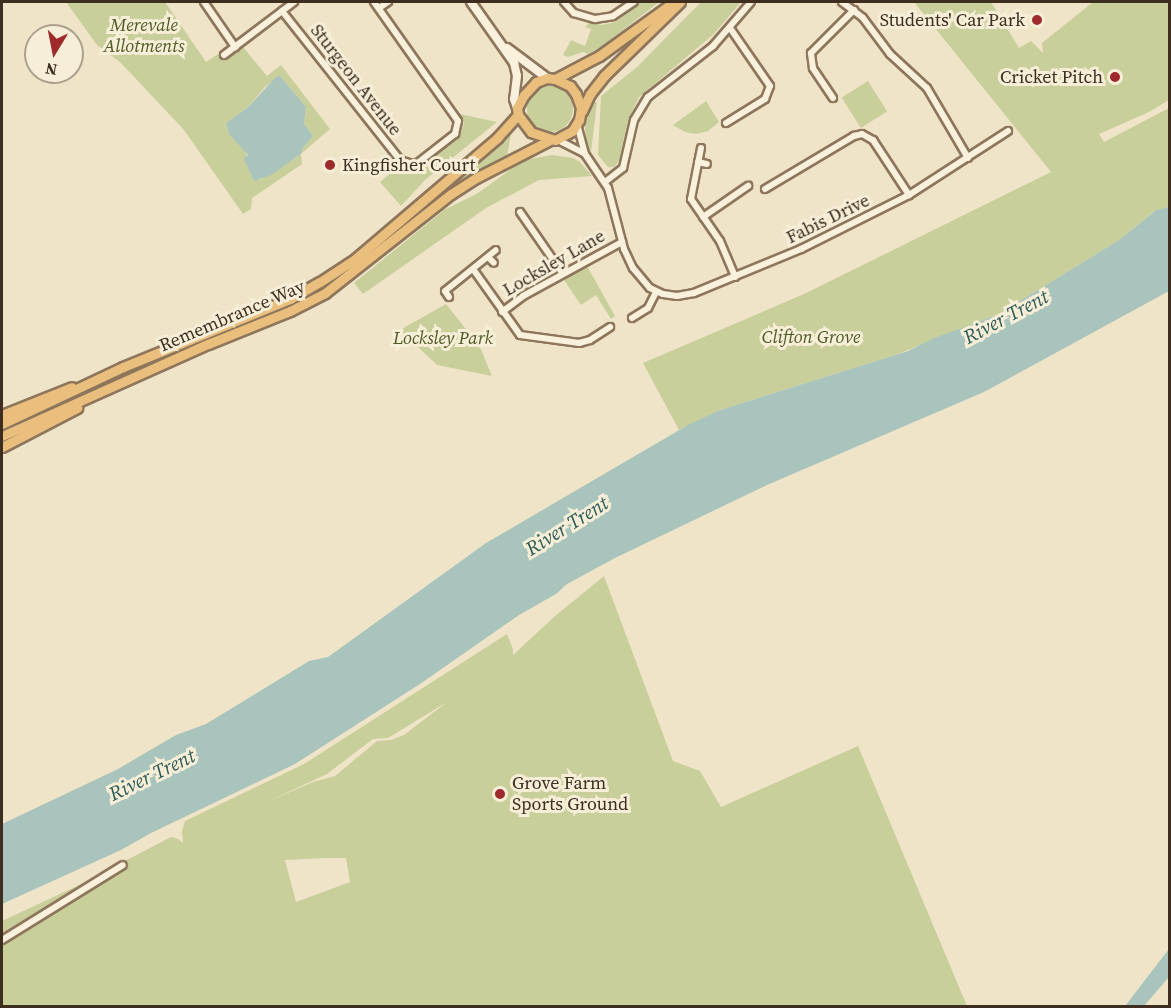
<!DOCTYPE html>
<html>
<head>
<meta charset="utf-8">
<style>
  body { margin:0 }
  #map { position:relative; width:1171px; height:1008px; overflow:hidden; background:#f0e4c8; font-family:"Source Serif 4",serif }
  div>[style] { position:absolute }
  .green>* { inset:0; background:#c9cf9b; transform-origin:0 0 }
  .round { border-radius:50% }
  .water>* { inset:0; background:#a9c4bc }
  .roads { filter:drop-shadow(2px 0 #8d765c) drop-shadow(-2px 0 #8d765c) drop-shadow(0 2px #8d765c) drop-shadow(0 -2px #8d765c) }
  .minor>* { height:6px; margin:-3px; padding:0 3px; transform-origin:3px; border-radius:3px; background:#faf1dc }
  .tertiary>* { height:8px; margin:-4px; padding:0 4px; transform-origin:4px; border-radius:4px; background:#faf1dc }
  .trunk>* { height:9px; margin:-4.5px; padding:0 4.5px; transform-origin:4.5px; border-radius:4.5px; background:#eabe7c }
  .dots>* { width:16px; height:16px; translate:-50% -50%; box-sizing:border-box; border:3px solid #f7eed8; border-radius:50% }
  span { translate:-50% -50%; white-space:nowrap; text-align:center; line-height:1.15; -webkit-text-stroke:6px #f7eed8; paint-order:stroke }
  .poi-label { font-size:18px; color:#3d2e20 }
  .right { translate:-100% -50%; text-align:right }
  .left { translate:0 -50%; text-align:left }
  .park-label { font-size:18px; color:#4d5a26; font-style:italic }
  .street-label { font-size:18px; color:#3d2e20 }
  .water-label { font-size:20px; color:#2f5d5a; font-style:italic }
  .frame { position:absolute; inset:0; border:3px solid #3d2e20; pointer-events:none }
  .north { position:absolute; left:24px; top:24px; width:60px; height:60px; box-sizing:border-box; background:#f7eed8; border:2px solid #ada18e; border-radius:50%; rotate:190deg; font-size:16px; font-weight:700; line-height:24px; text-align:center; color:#3d2e20 }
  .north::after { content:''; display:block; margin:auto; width:21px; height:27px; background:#9e2a2b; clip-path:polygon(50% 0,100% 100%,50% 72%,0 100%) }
</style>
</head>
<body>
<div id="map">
  <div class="green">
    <div style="clip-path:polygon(66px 2px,165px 2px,206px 62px,221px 52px,227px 59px,243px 47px,267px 76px,281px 65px,330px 129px,302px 153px,302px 149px,313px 136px,304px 124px,306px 107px,280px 76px,265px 87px,247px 108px,226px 123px,229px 134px,242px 146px,260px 180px,301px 154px,302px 164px,252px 198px,251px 209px,243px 214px,184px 130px,121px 63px,97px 45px)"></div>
    <div style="clip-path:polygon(640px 2px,659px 2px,605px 44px,588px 54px,583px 52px,568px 57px,563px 55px,571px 40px,585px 46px,591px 29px,585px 27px,590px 22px,601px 25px,616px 22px)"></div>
    <div style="clip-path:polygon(701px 2px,741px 2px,714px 34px,639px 97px,628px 120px,619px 161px,614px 167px,608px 167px,598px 155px,601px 96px,637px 67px)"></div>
    <div style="clip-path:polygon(914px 2px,991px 2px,1019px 48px,1031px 41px,1043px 53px,1042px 43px,1093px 2px,1169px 2px,1169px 100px,1149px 112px,1099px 134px,1104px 142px,1169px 108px,1169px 207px,1153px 212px,1119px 240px,999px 314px,895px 355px,720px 410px,679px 430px,643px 363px,804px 294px,1051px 172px)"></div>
    <div style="left:868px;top:81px;width:36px;height:31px;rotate:58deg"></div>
    <div class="round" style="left:527px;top:86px;width:46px;height:46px"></div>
    <div style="clip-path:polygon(594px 100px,597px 103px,591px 152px,587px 146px,585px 128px,587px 113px)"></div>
    <div style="clip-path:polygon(706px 101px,719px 122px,708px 131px,696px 134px,685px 132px,673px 125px)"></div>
    <div style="clip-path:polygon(460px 114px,497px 122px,425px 180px,401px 206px,380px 182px,398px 167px,414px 170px,421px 166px,460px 136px,464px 123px)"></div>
    <div style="clip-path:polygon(511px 134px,507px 156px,473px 175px,328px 285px,298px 302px,237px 326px,316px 290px,352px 266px)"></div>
    <div style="clip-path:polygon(552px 155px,573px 158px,580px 162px,592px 176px,539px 180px,486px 208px,363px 294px,354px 283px,444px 210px,478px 193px,514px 167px,529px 159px)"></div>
    <div style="clip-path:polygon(587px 266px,615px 316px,611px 319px,596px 295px,581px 305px,564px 280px)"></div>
    <div style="clip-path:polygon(446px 304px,480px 347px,492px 376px,437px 365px,400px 330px)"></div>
    <div style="clip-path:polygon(evenodd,604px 576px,673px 761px,700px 771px,721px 807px,858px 746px,967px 1006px,2px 1006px,2px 946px,85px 891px,128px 868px,125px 861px,171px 837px,178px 839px,183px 843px,182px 831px,185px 821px,304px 764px,507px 634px,513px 649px,513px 655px,555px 616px,604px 576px,447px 702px,404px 735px,391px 740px,377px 741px,335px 776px,313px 782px,267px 802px,327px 774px,373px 739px,388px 738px,447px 702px,604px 576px,328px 858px,346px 858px,350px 882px,296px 902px,285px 860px,328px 858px)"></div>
    <div style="clip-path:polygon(92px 879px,93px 879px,2px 936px,2px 921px)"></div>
  </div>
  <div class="water">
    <div style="clip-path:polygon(277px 76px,280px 76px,306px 107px,304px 124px,313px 136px,302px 149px,302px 153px,271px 175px,254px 181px,244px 159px,248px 155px,229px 134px,226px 123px,247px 108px)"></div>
    <div style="clip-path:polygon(1169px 207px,1169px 291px,984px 392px,767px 485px,615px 558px,567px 584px,556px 594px,519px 615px,420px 684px,295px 764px,151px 833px,121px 850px,2px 904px,2px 824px,118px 769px,176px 735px,206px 724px,309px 661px,328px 657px,486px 543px,688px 425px,720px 410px,908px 351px,932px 339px,999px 314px,1119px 240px,1156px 210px)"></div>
    <div style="clip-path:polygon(1169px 949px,1169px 977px,1144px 1006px,1125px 1006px)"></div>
  </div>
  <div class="roads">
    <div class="minor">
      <div style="left:204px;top:2px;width:55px;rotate:55.4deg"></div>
      <div style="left:564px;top:2px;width:15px;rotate:48deg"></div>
      <div style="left:574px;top:13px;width:22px;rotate:16deg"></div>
      <div style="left:595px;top:19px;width:18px;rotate:-9deg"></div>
      <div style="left:613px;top:16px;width:25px;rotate:-34deg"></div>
      <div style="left:842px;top:2px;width:26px;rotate:37deg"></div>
      <div style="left:863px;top:18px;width:45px;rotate:53.1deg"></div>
      <div style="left:890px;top:54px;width:50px;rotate:42.6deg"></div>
      <div style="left:927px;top:88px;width:81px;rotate:59.6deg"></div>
      <div style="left:379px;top:8px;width:11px;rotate:-34deg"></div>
      <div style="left:282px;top:11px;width:190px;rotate:51.6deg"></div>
      <div style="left:400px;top:160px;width:16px;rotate:18deg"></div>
      <div style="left:415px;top:165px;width:51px;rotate:-37.8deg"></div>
      <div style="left:455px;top:134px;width:13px;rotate:-77deg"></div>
      <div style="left:458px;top:121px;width:146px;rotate:-125.2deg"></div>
      <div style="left:224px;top:55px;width:88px;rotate:-37.1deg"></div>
      <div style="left:833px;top:98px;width:36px;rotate:-124deg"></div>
      <div style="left:813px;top:68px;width:15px;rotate:-98deg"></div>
      <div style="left:811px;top:53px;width:61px;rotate:-45deg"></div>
      <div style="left:726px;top:123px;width:46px;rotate:-31.6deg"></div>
      <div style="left:765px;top:99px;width:14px;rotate:-69deg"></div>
      <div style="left:770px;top:86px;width:70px;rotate:-124.6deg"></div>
      <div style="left:577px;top:124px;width:31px;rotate:75deg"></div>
      <div style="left:585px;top:154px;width:41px;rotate:55.9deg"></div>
      <div style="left:608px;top:188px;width:63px;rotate:75.3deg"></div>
      <div style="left:624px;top:249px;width:21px;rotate:65deg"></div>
      <div style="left:633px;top:268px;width:26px;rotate:50deg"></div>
      <div style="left:650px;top:288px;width:14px;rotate:25deg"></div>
      <div style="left:663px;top:294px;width:14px;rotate:8deg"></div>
      <div style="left:677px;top:296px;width:17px;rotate:-10deg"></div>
      <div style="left:694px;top:293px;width:116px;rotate:-22.4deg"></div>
      <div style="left:801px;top:249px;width:121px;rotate:-26.6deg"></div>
      <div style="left:909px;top:195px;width:118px;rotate:-32.9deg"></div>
      <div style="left:558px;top:140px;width:30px;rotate:27deg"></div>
      <div style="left:701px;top:148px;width:52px;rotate:101.1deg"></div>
      <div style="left:691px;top:199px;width:51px;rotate:55.4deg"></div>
      <div style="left:720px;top:241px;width:39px;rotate:67deg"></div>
      <div style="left:698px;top:162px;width:9px;rotate:13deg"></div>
      <div style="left:605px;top:182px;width:23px;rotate:-38deg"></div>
      <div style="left:623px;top:168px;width:49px;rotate:-77.1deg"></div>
      <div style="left:634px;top:120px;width:27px;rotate:-59deg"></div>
      <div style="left:648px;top:97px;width:83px;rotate:-38.1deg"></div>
      <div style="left:713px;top:46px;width:58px;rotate:-49.2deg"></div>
      <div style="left:765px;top:189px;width:104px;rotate:-30.8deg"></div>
      <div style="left:854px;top:136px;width:8px;rotate:-14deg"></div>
      <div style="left:862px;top:134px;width:13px;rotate:29deg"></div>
      <div style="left:873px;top:140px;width:66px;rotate:56.8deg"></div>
      <div style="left:520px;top:212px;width:75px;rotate:55.3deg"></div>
      <div style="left:703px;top:217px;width:55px;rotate:-34.6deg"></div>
      <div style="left:488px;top:257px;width:8px;rotate:45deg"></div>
      <div style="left:473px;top:269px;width:81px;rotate:54.5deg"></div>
      <div style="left:520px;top:335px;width:60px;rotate:7.7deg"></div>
      <div style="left:579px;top:343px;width:11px;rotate:-15deg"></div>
      <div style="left:590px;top:340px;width:24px;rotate:-33deg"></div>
      <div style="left:449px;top:297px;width:7px;rotate:-124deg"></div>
      <div style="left:445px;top:291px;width:65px;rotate:-38.8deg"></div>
      <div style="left:502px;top:312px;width:26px;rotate:-37deg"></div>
      <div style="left:523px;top:296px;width:113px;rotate:-28.6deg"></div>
      <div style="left:632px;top:318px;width:19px;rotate:-32deg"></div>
      <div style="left:648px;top:308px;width:18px;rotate:-63deg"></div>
      <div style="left:2px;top:940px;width:142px;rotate:-31.8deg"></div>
    </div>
    <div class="tertiary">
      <div style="left:471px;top:2px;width:75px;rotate:54.8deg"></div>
      <div style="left:514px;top:63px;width:13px;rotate:77deg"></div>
      <div style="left:517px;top:76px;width:23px;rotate:97deg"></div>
      <div style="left:514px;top:99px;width:9px;rotate:72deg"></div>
      <div style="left:507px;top:48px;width:50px;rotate:36.9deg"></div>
    </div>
    <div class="trunk">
      <div style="left:547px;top:78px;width:8px;rotate:7deg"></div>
      <div style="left:555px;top:79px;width:17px;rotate:25deg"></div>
      <div style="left:570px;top:86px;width:10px;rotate:53deg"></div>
      <div style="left:576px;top:94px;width:15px;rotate:70deg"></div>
      <div style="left:581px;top:108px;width:12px;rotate:99deg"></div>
      <div style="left:579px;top:120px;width:13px;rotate:122deg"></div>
      <div style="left:572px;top:131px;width:19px;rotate:152deg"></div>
      <div style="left:555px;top:140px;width:25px;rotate:-162deg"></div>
      <div style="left:531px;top:132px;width:21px;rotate:-127deg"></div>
      <div style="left:518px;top:115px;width:7px;rotate:-98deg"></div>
      <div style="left:517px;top:108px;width:15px;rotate:-62deg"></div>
      <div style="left:524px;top:95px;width:18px;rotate:-47deg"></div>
      <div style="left:536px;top:82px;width:12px;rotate:-20deg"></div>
      <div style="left:555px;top:79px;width:50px;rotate:-27.6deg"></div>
      <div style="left:599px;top:56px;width:89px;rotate:-35.8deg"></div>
      <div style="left:582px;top:111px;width:19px;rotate:-65deg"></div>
      <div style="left:590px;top:94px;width:23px;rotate:-52deg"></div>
      <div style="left:604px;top:76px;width:106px;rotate:-44.2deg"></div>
      <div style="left:2px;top:415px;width:75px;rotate:-21.8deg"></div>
      <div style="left:2px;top:424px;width:134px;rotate:-25.2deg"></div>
      <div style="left:123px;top:367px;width:180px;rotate:-22.2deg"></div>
      <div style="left:290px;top:299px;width:34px;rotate:-30deg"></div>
      <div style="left:320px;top:282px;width:42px;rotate:-33.3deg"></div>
      <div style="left:355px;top:259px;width:187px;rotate:-40.4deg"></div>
      <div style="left:497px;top:138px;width:31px;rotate:-48deg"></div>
      <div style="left:2px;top:436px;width:226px;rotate:-24.1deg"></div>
      <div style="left:208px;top:344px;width:88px;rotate:-21.9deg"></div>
      <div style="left:290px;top:311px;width:39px;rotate:-27deg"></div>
      <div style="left:325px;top:293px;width:160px;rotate:-38.2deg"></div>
      <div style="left:451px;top:194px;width:30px;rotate:-33deg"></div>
      <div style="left:476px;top:178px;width:83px;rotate:-27.2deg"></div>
      <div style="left:2px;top:447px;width:85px;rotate:-27.5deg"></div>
    </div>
  </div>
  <div class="dots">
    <div style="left:1037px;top:20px;background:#9e2a2b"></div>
    <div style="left:1115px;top:77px;background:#9e2a2b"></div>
    <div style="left:330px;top:165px;background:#9e2a2b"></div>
    <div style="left:500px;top:794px;background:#9e2a2b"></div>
  </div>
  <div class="poi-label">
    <span class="right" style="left:1025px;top:20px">Students' Car Park</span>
    <span class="right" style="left:1103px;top:77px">Cricket Pitch</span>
    <span class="left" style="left:342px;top:165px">Kingfisher Court</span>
    <span class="left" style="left:512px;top:794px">Grove Farm<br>Sports Ground</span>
  </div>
  <div class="park-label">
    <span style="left:144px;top:36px">Merevale<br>Allotments</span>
    <span style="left:811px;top:337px">Clifton Grove</span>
    <span style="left:443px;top:338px">Locksley Park</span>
  </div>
  <div class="street-label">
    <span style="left:356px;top:80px;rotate:52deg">Sturgeon Avenue</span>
    <span style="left:828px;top:219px;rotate:-26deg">Fabis Drive</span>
    <span style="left:554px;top:263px;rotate:-30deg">Locksley Lane</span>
    <span style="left:232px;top:316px;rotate:-23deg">Remembrance Way</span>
  </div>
  <div class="water-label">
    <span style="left:1006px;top:317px;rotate:-28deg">River Trent</span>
    <span style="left:567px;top:526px;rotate:-32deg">River Trent</span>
    <span style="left:152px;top:775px;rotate:-26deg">River Trent</span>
  </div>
  <div class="frame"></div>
  <div class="north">N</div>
</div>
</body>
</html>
